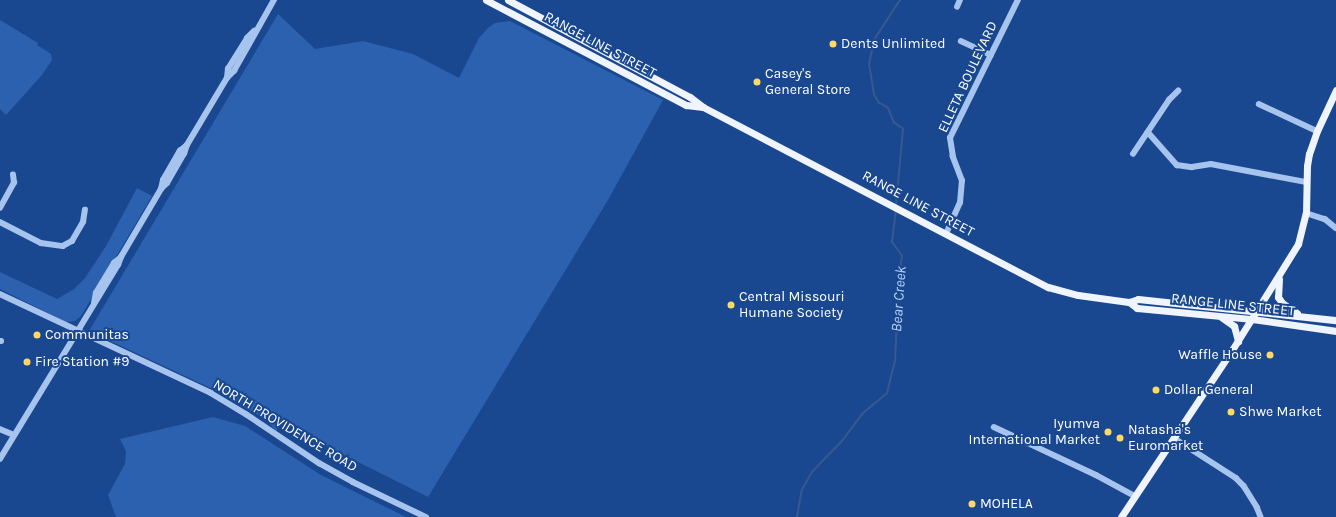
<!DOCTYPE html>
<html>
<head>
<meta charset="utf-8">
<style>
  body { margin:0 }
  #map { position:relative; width:1336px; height:517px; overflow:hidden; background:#194890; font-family:Karla,sans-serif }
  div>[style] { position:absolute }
  .green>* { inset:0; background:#2b61af }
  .stream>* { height:1.5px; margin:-0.75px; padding:0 0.75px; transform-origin:0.75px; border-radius:0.75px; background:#37598f }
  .minor>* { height:5.5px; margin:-2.75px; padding:0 2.75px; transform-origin:2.75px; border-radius:2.75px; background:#a7c4ef }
  .major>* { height:7px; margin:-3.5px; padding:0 3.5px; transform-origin:3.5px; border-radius:3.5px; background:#eff4ff }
  .dots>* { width:11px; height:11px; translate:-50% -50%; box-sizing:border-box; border:2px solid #194890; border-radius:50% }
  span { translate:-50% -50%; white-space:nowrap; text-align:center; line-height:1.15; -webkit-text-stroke:4px #194890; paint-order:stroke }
  .poi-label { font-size:14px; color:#fff }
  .left { translate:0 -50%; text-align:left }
  .right { translate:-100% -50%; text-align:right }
  .street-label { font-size:14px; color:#fff }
  .water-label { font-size:15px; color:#b3cff6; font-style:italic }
</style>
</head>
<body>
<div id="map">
  <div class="green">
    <div style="clip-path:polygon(278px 14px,315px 49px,363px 41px,413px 54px,459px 78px,479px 38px,488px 28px,495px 23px,510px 21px,663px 100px,608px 200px,428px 497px,332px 449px,284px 418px,276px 431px,265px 419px,217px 391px,89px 331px)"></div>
    <div style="clip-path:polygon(0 20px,38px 43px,37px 45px,51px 54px,52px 60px,42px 75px,6px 115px,0 109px)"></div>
    <div style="clip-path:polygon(137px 188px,152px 196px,81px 316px,75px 321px,66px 322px,0 289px,0 272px,57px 299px,74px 289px,85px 278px,106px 246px)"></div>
    <div style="clip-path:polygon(213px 417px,245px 426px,321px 475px,406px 517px,116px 517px,108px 495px,125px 464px,126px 451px,120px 439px)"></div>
  </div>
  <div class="stream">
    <div style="left:896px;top:205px;width:76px;rotate:-84.7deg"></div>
    <div style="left:903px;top:129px;width:11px;rotate:-146deg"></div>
    <div style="left:894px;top:123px;width:16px;rotate:-112deg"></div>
    <div style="left:888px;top:108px;width:10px;rotate:-151deg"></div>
    <div style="left:879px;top:103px;width:9px;rotate:-122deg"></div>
    <div style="left:874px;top:95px;width:30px;rotate:-99deg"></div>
    <div style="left:869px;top:65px;width:25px;rotate:-79deg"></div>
    <div style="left:874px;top:40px;width:48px;rotate:-57deg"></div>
    <div style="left:797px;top:517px;width:27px;rotate:-80deg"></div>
    <div style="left:802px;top:490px;width:21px;rotate:-61deg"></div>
    <div style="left:812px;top:472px;width:43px;rotate:-45.9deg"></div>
    <div style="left:842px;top:441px;width:34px;rotate:-53deg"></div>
    <div style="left:862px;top:414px;width:33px;rotate:-40deg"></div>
    <div style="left:887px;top:393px;width:32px;rotate:-76deg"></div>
    <div style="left:895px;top:362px;width:82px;rotate:-87.2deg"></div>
    <div style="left:899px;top:280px;width:24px;rotate:-83deg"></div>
    <div style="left:902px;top:256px;width:17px;rotate:-126deg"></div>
    <div style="left:892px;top:242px;width:31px;rotate:-83deg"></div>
  </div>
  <div class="minor">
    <div style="left:957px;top:7px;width:8px;rotate:-67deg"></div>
    <div style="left:961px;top:41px;width:33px;rotate:25deg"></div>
    <div style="left:227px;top:78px;width:9px;rotate:-84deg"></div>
    <div style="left:228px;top:69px;width:36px;rotate:-58deg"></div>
    <div style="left:247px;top:38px;width:10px;rotate:-45deg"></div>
    <div style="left:1259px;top:104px;width:64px;rotate:25deg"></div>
    <div style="left:1148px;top:132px;width:44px;rotate:48.7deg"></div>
    <div style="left:1177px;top:165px;width:15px;rotate:8deg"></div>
    <div style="left:1192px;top:167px;width:19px;rotate:-9deg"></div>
    <div style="left:1211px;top:164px;width:97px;rotate:10.7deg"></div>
    <div style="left:1133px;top:154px;width:65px;rotate:-56.3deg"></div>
    <div style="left:1169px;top:100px;width:13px;rotate:-45deg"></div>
    <div style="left:161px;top:189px;width:9px;rotate:-77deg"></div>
    <div style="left:163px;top:180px;width:34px;rotate:-60deg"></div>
    <div style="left:180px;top:151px;width:9px;rotate:-41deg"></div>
    <div style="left:0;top:208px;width:29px;rotate:-61deg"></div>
    <div style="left:14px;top:183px;width:8px;rotate:-97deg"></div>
    <div style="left:1306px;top:213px;width:20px;rotate:18deg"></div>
    <div style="left:1325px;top:219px;width:14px;rotate:39deg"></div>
    <div style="left:0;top:222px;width:46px;rotate:27.1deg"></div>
    <div style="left:41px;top:243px;width:22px;rotate:8deg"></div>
    <div style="left:63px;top:246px;width:10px;rotate:-29deg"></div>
    <div style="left:72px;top:241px;width:22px;rotate:-60deg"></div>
    <div style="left:83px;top:222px;width:12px;rotate:-81deg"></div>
    <div style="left:946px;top:234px;width:34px;rotate:-66deg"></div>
    <div style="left:960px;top:203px;width:22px;rotate:-85deg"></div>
    <div style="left:962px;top:181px;width:26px;rotate:-111deg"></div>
    <div style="left:953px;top:157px;width:19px;rotate:-99deg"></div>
    <div style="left:950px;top:138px;width:154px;rotate:-63.8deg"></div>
    <div style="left:0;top:294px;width:233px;rotate:25.1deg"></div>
    <div style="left:211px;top:393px;width:41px;rotate:31deg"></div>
    <div style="left:246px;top:414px;width:88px;rotate:33.9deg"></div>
    <div style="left:319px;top:463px;width:39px;rotate:29deg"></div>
    <div style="left:353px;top:482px;width:81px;rotate:25.6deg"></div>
    <div style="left:94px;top:303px;width:10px;rotate:-79deg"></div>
    <div style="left:96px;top:293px;width:35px;rotate:-59deg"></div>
    <div style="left:114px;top:263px;width:8px;rotate:-40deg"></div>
    <div style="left:0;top:341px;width:1px"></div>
    <div style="left:994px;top:427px;width:113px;rotate:25.2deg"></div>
    <div style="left:1096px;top:475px;width:44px;rotate:28.3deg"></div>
    <div style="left:0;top:429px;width:15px;rotate:23deg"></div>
    <div style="left:1174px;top:438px;width:74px;rotate:32.8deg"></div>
    <div style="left:1236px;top:478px;width:11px;rotate:45deg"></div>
    <div style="left:1244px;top:486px;width:25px;rotate:58deg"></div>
    <div style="left:1257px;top:507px;width:11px;rotate:68deg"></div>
    <div style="left:0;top:459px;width:227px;rotate:-58.7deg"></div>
    <div style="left:118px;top:265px;width:9px;rotate:-69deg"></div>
    <div style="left:121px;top:257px;width:79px;rotate:-59.5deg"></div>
    <div style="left:161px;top:189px;width:8px;rotate:-45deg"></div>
    <div style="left:167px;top:183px;width:34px;rotate:-60deg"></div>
    <div style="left:184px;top:154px;width:9px;rotate:-72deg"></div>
    <div style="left:187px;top:145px;width:78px;rotate:-59.2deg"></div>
    <div style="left:227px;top:78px;width:10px;rotate:-45deg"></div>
    <div style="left:234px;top:71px;width:81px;rotate:-60.6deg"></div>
  </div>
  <div class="major">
    <div style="left:486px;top:0;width:226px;rotate:27.7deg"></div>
    <div style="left:686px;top:105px;width:17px;rotate:7deg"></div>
    <div style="left:508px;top:0;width:206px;rotate:28.1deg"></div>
    <div style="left:690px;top:97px;width:16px;rotate:38deg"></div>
    <div style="left:703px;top:107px;width:389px;rotate:27.6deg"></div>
    <div style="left:1048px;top:287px;width:31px;rotate:15deg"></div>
    <div style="left:1078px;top:295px;width:51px;rotate:7.8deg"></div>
    <div style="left:1129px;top:302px;width:10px;rotate:37deg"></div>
    <div style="left:1137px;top:308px;width:116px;rotate:5.5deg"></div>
    <div style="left:1252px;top:319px;width:85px;rotate:8.1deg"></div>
    <div style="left:1279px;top:279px;width:18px;rotate:93deg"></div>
    <div style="left:1278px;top:297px;width:7px;rotate:56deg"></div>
    <div style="left:1282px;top:303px;width:18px;rotate:34deg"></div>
    <div style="left:1129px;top:302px;width:9px;rotate:-18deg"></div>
    <div style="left:1138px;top:299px;width:199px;rotate:6.1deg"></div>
    <div style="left:1221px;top:317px;width:16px;rotate:35deg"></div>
    <div style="left:1234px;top:326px;width:16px;rotate:75deg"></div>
    <div style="left:1121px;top:517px;width:201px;rotate:-56.4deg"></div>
    <div style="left:1232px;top:350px;width:125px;rotate:-58.1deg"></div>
    <div style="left:1298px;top:244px;width:32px;rotate:-76deg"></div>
    <div style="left:1306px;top:213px;width:47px;rotate:-88.8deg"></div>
    <div style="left:1307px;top:166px;width:12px;rotate:-81deg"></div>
    <div style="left:1309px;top:154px;width:24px;rotate:-71deg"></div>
    <div style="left:1317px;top:131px;width:45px;rotate:-65.1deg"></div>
  </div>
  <div class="dots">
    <div style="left:833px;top:44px;background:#ffd965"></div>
    <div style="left:757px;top:82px;background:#ffd965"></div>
    <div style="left:731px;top:305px;background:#ffd965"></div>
    <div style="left:37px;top:335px;background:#ffd965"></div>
    <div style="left:1270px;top:355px;background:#ffd965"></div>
    <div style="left:27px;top:362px;background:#ffd965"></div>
    <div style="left:1156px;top:390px;background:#ffd965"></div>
    <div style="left:1231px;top:412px;background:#ffd965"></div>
    <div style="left:1108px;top:432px;background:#ffd965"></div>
    <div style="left:1120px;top:438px;background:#ffd965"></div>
    <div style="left:972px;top:504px;background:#ffd965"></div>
  </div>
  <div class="poi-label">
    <span class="left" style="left:841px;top:44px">Dents Unlimited</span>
    <span class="left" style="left:765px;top:82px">Casey's<br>General Store</span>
    <span class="left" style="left:739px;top:305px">Central Missouri<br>Humane Society</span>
    <span class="left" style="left:45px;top:335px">Communitas</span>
    <span class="right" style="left:1262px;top:355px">Waffle House</span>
    <span class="left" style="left:35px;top:362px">Fire Station #9</span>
    <span class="left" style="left:1164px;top:390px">Dollar General</span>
    <span class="left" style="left:1239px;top:412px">Shwe Market</span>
    <span class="right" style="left:1100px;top:432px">Iyumva<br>International Market</span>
    <span class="left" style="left:1128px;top:438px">Natasha's<br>Euromarket</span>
    <span class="left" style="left:980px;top:504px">MOHELA</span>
  </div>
  <div class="street-label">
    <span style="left:600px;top:45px;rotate:28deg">RANGE LINE STREET</span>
    <span style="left:968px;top:77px;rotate:-65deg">ELLETA BOULEVARD</span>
    <span style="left:918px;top:204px;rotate:28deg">RANGE LINE STREET</span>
    <span style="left:1233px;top:305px;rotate:6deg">RANGE LINE STREET</span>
    <span style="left:285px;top:426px;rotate:31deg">NORTH PROVIDENCE ROAD</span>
  </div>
  <div class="water-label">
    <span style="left:899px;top:299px;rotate:-86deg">Bear Creek</span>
  </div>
</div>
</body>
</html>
